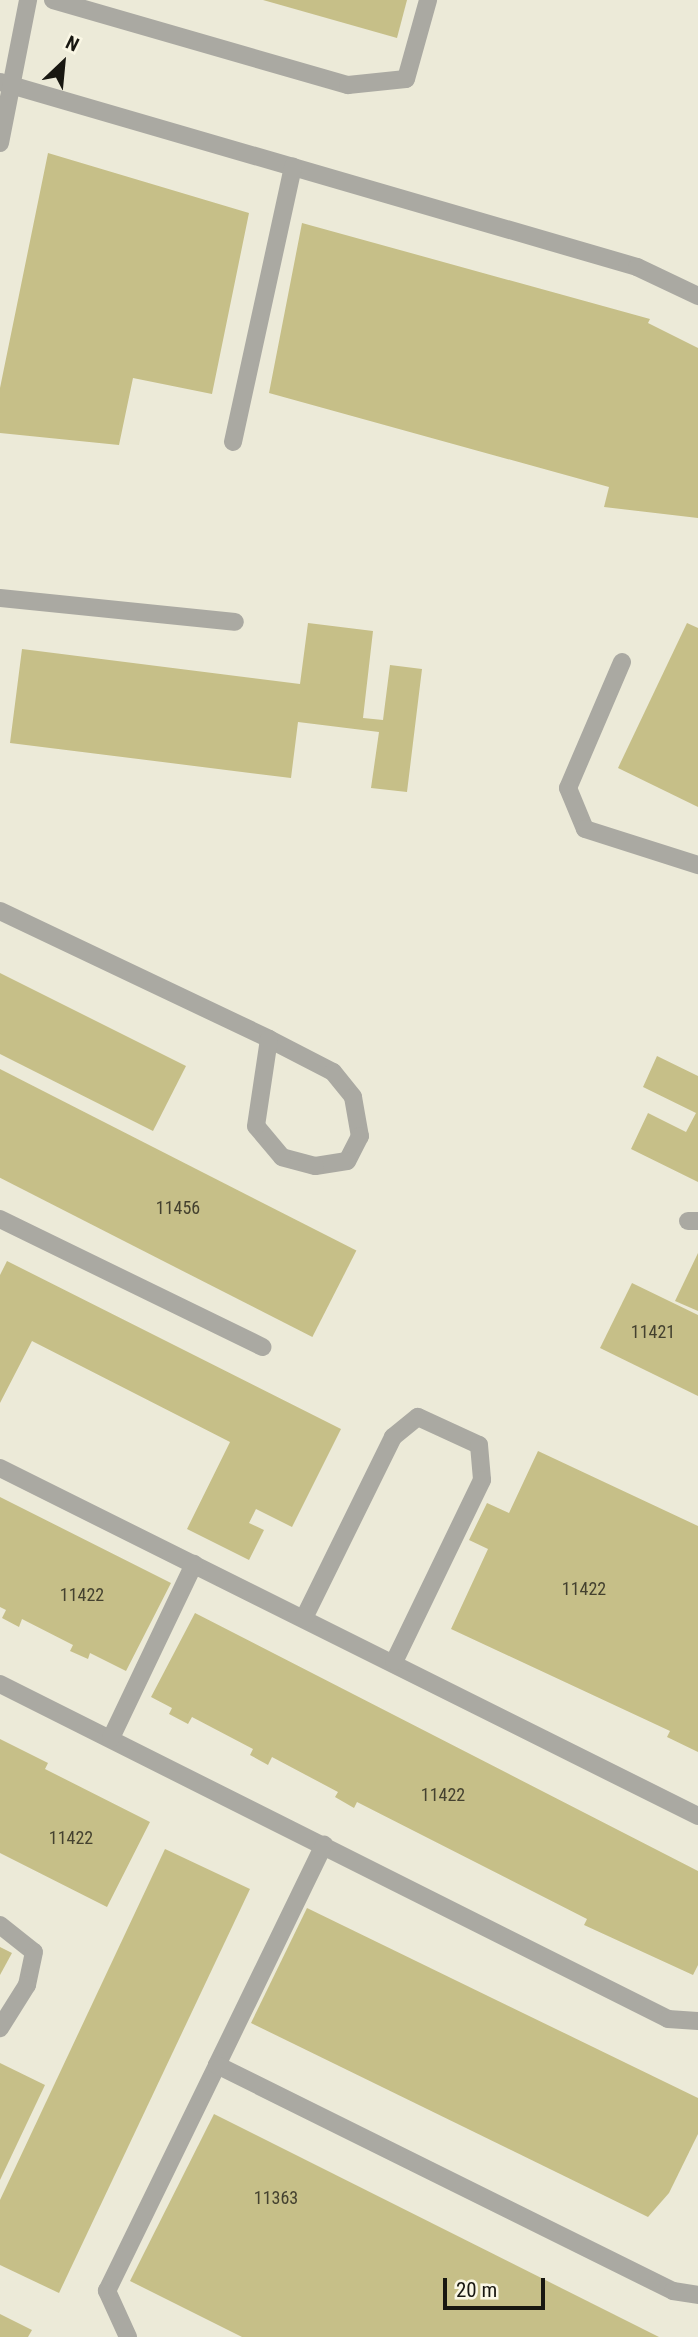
<!DOCTYPE html>
<html>
<head>
<meta charset="utf-8">
<style>
  body { margin:0 }
  #map { position:relative; width:698px; height:2337px; overflow:hidden; background:#ecead8; font-family:"Roboto Condensed",sans-serif }
  div>[style] { position:absolute }
  .building>* { inset:0; background:#c6bf88; transform-origin:0 0 }
  .service>* { height:18px; margin:-9px; padding:0 9px; transform-origin:9px; border-radius:9px; background:#aaa9a2 }
  span { translate:-50% -50%; white-space:nowrap; text-align:center; line-height:1.15; -webkit-text-stroke:5px #faf7e5; paint-order:stroke }
  .number-label { font-size:18px; color:#44412f }
  .number-label span { -webkit-text-stroke-width:0 }
  .north { position:absolute; left:28px; top:28px; width:70px; height:70px; -webkit-text-stroke:5px #faf7e5; paint-order:stroke; rotate:26deg; font-size:19px; font-weight:700; line-height:28px; text-align:center; color:#181711 }
  .north::after { content:''; display:block; margin:auto; width:24px; height:32px; background:#181711; clip-path:polygon(50% 0,100% 100%,50% 72%,0 100%) }
  .scale { position:absolute; left:443px; top:2278px; width:102px; height:32px; box-sizing:border-box; border:4px solid #181711; border-top:0; padding-left:9px; font-size:21px; line-height:24px; white-space:nowrap; color:#181711; -webkit-text-stroke:5px #faf7e5; paint-order:stroke }
</style>
</head>
<body>
<div id="map">
  <div class="building">
    <div style="clip-path:polygon(263px 0,407px 0,397px 38px)"></div>
    <div style="clip-path:polygon(48px 153px,249px 213px,212px 394px,133px 378px,119px 445px,0 433px,0 388px)"></div>
    <div style="clip-path:polygon(302px 223px,650px 319px,648px 323px,698px 348px,698px 518px,604px 507px,609px 487px,269px 393px)"></div>
    <div style="clip-path:polygon(308px 623px,373px 631px,363px 718px,383px 720px,390px 665px,422px 669px,407px 792px,371px 788px,379px 732px,298px 722px,291px 778px,10px 743px,22px 649px,300px 684px)"></div>
    <div style="clip-path:polygon(687px 623px,698px 628px,698px 807px,618px 768px)"></div>
    <div style="clip-path:polygon(0 973px,186px 1066px,153px 1131px,0 1054px)"></div>
    <div style="clip-path:polygon(657px 1056px,698px 1076px,698px 1182px,631px 1149px,648px 1113px,686px 1132px,696px 1113px,643px 1087px)"></div>
    <div style="left:0;top:1069px;width:400px;height:97px;rotate:27deg"></div>
    <div style="clip-path:polygon(698px 1253px,698px 1311px,675px 1301px)"></div>
    <div style="clip-path:polygon(7px 1261px,341px 1429px,292px 1527px,256px 1509px,249px 1523px,264px 1530px,249px 1560px,187px 1529px,230px 1442px,32px 1341px,0 1403px,0 1275px)"></div>
    <div style="clip-path:polygon(632px 1283px,698px 1315px,698px 1396px,600px 1348px)"></div>
    <div style="clip-path:polygon(538px 1451px,698px 1526px,698px 1752px,667px 1737px,670px 1731px,451px 1629px,488px 1549px,469px 1540px,487px 1503px,509px 1513px)"></div>
    <div style="clip-path:polygon(0 1497px,171px 1583px,126px 1671px,90px 1653px,88px 1659px,70px 1651px,73px 1645px,22px 1619px,19px 1627px,2px 1618px,6px 1610px,0 1607px)"></div>
    <div style="clip-path:polygon(195px 1613px,698px 1871px,698px 1965px,693px 1975px,584px 1925px,587px 1919px,357px 1802px,354px 1808px,335px 1797px,338px 1792px,272px 1757px,268px 1765px,250px 1755px,253px 1749px,192px 1717px,188px 1724px,169px 1714px,172px 1708px,151px 1697px)"></div>
    <div style="clip-path:polygon(0 1739px,48px 1763px,45px 1769px,150px 1822px,107px 1907px,0 1853px)"></div>
    <div style="clip-path:polygon(165px 1849px,250px 1889px,59px 2293px,0 2265px,0 2200px)"></div>
    <div style="clip-path:polygon(307px 1908px,698px 2098px,698px 2134px,669px 2193px,648px 2217px,251px 2023px)"></div>
    <div style="clip-path:polygon(0 1947px,12px 1953px,0 1975px)"></div>
    <div style="clip-path:polygon(0 2063px,45px 2085px,0 2180px)"></div>
    <div style="clip-path:polygon(214px 2114px,659px 2337px,242px 2337px,130px 2281px)"></div>
    <div style="clip-path:polygon(0 2314px,32px 2330px,28px 2337px,0 2337px)"></div>
  </div>
  <div class="service">
    <div style="left:53px;top:0;width:307px;rotate:16.1deg"></div>
    <div style="left:348px;top:85px;width:58px;rotate:-5.9deg"></div>
    <div style="left:406px;top:79px;width:82px;rotate:-74.4deg"></div>
    <div style="left:0;top:82px;width:663px;rotate:16.19deg"></div>
    <div style="left:637px;top:267px;width:68px;rotate:25.4deg"></div>
    <div style="left:0;top:143px;width:146px;rotate:-78.9deg"></div>
    <div style="left:233px;top:442px;width:282px;rotate:-77.7deg"></div>
    <div style="left:0;top:598px;width:236px;rotate:5.8deg"></div>
    <div style="left:622px;top:662px;width:137px;rotate:113.2deg"></div>
    <div style="left:568px;top:788px;width:44px;rotate:67.5deg"></div>
    <div style="left:585px;top:829px;width:119px;rotate:17.7deg"></div>
    <div style="left:0;top:911px;width:298px;rotate:25.4deg"></div>
    <div style="left:269px;top:1039px;width:72px;rotate:27.3deg"></div>
    <div style="left:333px;top:1072px;width:32px;rotate:51deg"></div>
    <div style="left:353px;top:1097px;width:40px;rotate:80deg"></div>
    <div style="left:360px;top:1136px;width:28px;rotate:117deg"></div>
    <div style="left:347px;top:1161px;width:32px;rotate:171deg"></div>
    <div style="left:315px;top:1166px;width:34px;rotate:-165deg"></div>
    <div style="left:282px;top:1157px;width:40px;rotate:-130deg"></div>
    <div style="left:256px;top:1126px;width:88px;rotate:-81.5deg"></div>
    <div style="left:0;top:1219px;width:292px;rotate:26deg"></div>
    <div style="left:688px;top:1221px;width:10px"></div>
    <div style="left:0;top:1468px;width:780px;rotate:26.5deg"></div>
    <div style="left:304px;top:1618px;width:202px;rotate:-63.8deg"></div>
    <div style="left:393px;top:1437px;width:32px;rotate:-39deg"></div>
    <div style="left:418px;top:1417px;width:67px;rotate:24.7deg"></div>
    <div style="left:479px;top:1445px;width:35px;rotate:85deg"></div>
    <div style="left:482px;top:1480px;width:202px;rotate:115.8deg"></div>
    <div style="left:0;top:1684px;width:747px;rotate:26.63deg"></div>
    <div style="left:668px;top:2019px;width:30px;rotate:4deg"></div>
    <div style="left:111px;top:1738px;width:193px;rotate:-64.5deg"></div>
    <div style="left:0;top:1925px;width:43px;rotate:38.5deg"></div>
    <div style="left:34px;top:1952px;width:34px;rotate:102deg"></div>
    <div style="left:27px;top:1985px;width:51px;rotate:122.1deg"></div>
    <div style="left:217px;top:2065px;width:245px;rotate:-64.1deg"></div>
    <div style="left:128px;top:2337px;width:51px;rotate:-114.5deg"></div>
    <div style="left:107px;top:2291px;width:251px;rotate:-64deg"></div>
    <div style="left:217px;top:2065px;width:509px;rotate:26.36deg"></div>
    <div style="left:673px;top:2291px;width:25px;rotate:9deg"></div>
  </div>
  <div class="number-label">
    <span style="left:178px;top:1208px">11456</span>
    <span style="left:653px;top:1332px">11421</span>
    <span style="left:584px;top:1589px">11422</span>
    <span style="left:82px;top:1595px">11422</span>
    <span style="left:443px;top:1795px">11422</span>
    <span style="left:71px;top:1838px">11422</span>
    <span style="left:276px;top:2198px">11363</span>
  </div>
  <div class="north">N</div>
  <div class="scale">20 m</div>
</div>
</body>
</html>
